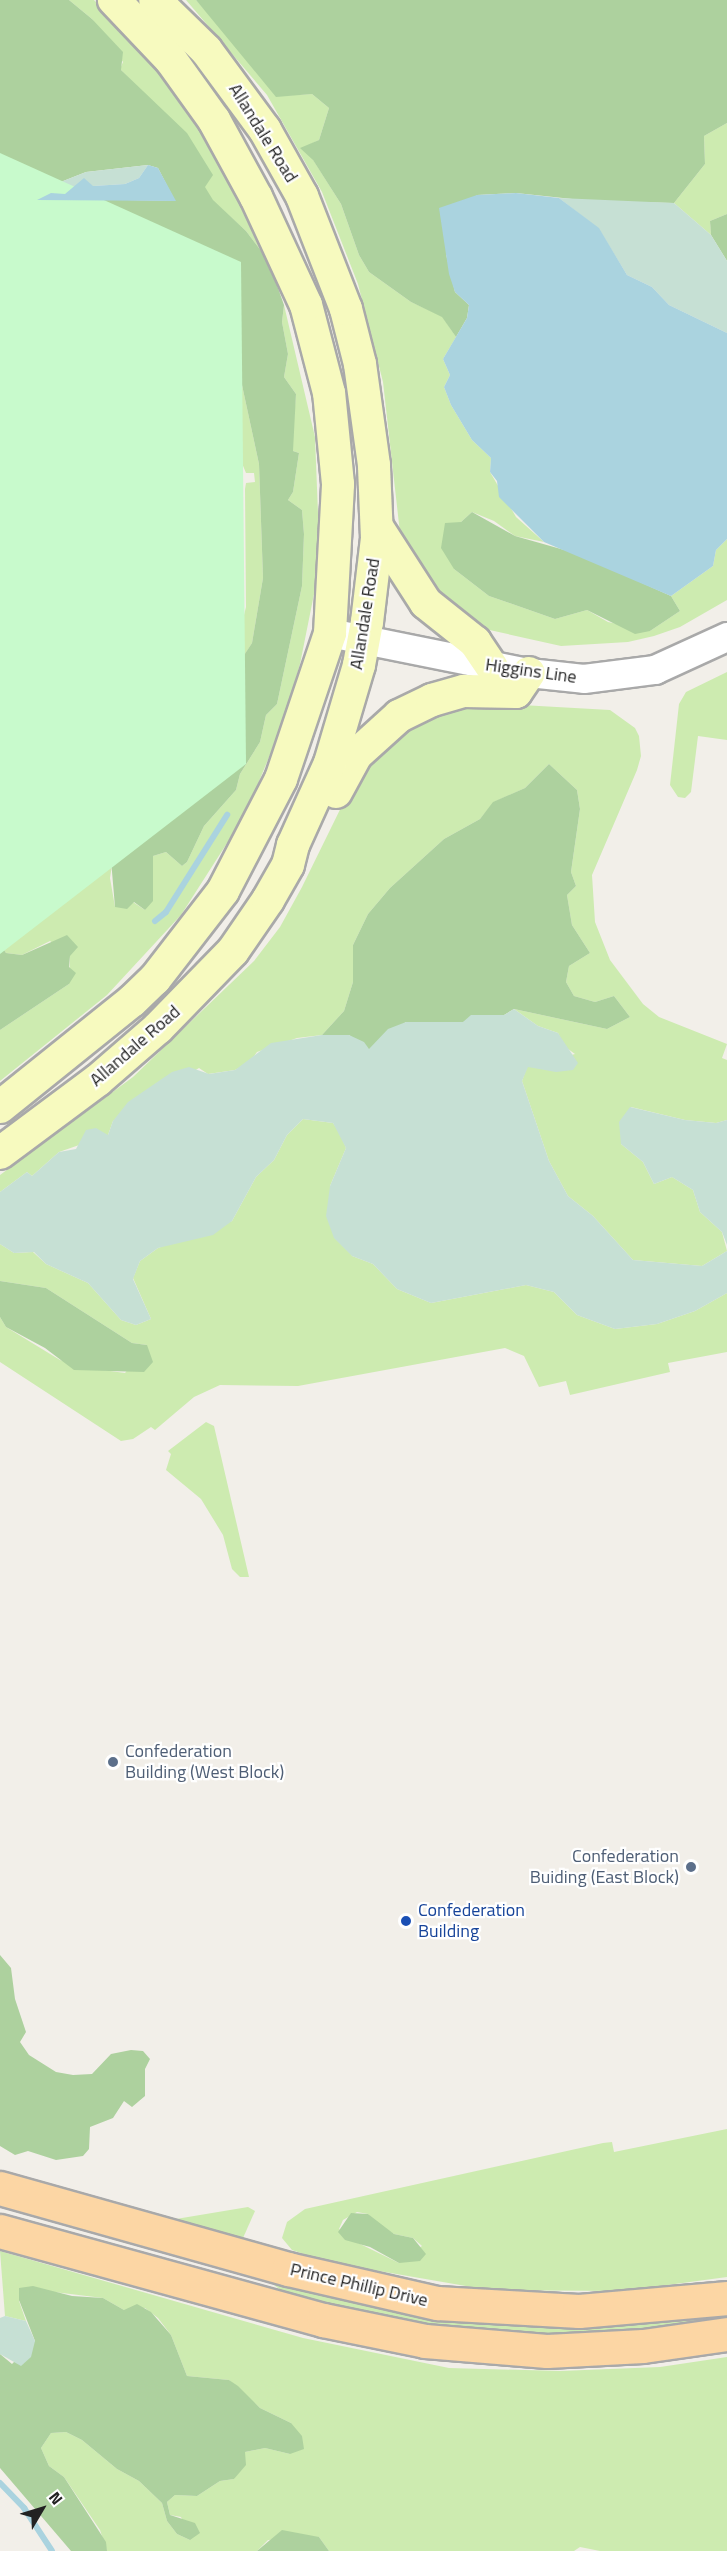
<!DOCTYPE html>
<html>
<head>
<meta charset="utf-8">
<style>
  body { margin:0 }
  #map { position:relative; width:727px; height:2551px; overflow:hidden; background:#f2efe9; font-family:"Titillium Web",sans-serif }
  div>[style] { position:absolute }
  .grass>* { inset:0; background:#cdebb0 }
  .forest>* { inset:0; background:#add19e }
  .wetland>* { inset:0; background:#c6e0d4 }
  .park>* { inset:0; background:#c8facc }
  .water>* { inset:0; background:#aad3df }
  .stream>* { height:6px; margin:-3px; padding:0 3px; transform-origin:3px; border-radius:3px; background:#aad3df }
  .roads { filter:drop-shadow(2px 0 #a9a9a9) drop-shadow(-2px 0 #a9a9a9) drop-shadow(0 2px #a9a9a9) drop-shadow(0 -2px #a9a9a9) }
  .tertiary>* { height:28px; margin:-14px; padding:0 14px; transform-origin:14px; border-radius:14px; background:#fff }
  .secondary>* { height:32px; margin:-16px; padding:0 16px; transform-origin:16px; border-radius:16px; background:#f7fabf }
  .primary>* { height:33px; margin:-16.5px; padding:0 16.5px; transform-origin:16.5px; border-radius:16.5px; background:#fcd6a4 }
  .dots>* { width:16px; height:16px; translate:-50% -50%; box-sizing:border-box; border:3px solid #fff; border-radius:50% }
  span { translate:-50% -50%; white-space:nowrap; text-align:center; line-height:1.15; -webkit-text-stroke:4.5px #fff; paint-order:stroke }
  .street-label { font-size:18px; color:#222 }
  .service-label { font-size:18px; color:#4e5e75 }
  .left { translate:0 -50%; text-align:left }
  .right { translate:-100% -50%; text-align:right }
  .transit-label { font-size:18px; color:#164399 }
  .north { position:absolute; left:12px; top:2479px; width:60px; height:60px; -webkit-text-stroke:4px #fff; paint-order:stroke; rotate:52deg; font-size:16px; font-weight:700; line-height:24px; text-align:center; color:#222 }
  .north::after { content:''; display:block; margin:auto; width:21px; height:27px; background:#222; clip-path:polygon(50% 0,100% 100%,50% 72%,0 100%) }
</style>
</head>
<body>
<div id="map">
  <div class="grass">
    <div style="clip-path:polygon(69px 0,94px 0,166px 77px,230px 180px,268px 260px,246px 231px,213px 201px,145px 95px,120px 69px,123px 62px,92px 19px)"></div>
    <div style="clip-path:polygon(186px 0,196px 0,214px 20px,276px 96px,312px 94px,329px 108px,319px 140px,305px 147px,341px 204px,359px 255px,369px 272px,411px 302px,442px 316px,456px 337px,443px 359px,450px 375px,444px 387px,451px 405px,472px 440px,491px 458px,490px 472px,516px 517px,544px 542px,515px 536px,494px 521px,472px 512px,461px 522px,454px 569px,489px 596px,555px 619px,587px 610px,608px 622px,650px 631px,680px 611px,671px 596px,713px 566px,716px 550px,727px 539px,727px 600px,680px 627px,654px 636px,628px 642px,561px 646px,485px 629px,446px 605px,407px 554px,400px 533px,383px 382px,358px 284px,322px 192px,267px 95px)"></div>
    <div style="clip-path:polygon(727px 123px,727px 214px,710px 221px,711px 235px,674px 203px,705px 164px,704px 136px)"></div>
    <div style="clip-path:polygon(284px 305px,315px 437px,320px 564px,300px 664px,282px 726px,245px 815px,181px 915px,107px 995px,0 1081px,0 1030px,69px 984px,70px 956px,50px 941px,22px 955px,6px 953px,0 944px,56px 899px,116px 839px,110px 878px,115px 907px,133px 902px,145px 910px,153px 888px,153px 856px,166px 852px,182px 866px,187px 862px,204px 826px,236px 790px,240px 774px,260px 742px,266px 715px,277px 704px,302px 586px,304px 534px,302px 510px,288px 500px,293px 492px,299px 453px,293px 451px,292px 442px,296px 394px,284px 377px,288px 354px,282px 322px)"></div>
    <div style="clip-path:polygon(231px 334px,259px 464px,263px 578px,252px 643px,227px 683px,246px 607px,245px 489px,246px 483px,255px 482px,254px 473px,246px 473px,239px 456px)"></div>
    <div style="clip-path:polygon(727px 672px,727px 740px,698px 736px,691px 792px,685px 798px,678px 797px,670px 785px,679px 704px,686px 692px)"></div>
    <div style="clip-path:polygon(488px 703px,610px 710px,635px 728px,639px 736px,641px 756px,637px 770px,592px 875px,595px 922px,610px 960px,643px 1004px,659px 1017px,727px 1044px,722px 1058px,727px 1060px,727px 1120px,716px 1123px,685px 1120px,631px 1107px,621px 1144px,643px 1162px,654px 1184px,672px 1177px,693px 1190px,700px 1212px,722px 1232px,727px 1251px,702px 1266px,633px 1260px,593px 1216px,568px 1196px,549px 1161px,522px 1081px,527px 1067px,575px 1054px,564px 1046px,558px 1033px,538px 1026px,514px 1009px,607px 1029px,630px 1017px,614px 996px,595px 1002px,574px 996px,566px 982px,569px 966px,590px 953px,572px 925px,567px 895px,576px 886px,571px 872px,580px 809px,577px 790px,549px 764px,525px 788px,494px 802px,480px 819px,444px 839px,390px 888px,368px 914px,353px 945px,353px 982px,344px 1011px,322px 1035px,297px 1038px,257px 1052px,250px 1062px,235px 1070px,208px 1074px,199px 1068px,113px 1121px,108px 1135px,59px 1152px,32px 1176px,27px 1172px,0 1192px,0 1175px,133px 1077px,254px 961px,280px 927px,302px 887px,357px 775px,395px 733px,446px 708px)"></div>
    <div style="clip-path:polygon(303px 1119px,333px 1123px,340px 1133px,346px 1148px,330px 1186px,352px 1256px,373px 1264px,397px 1289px,431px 1303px,526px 1285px,554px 1292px,577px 1315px,615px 1329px,657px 1324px,695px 1311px,727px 1293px,727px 1352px,668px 1363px,670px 1372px,570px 1395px,566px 1381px,539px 1387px,524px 1356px,505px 1348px,298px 1386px,220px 1385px,194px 1397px,155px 1430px,151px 1427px,133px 1439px,121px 1441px,0 1362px,0 1317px,6px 1327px,60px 1360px,95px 1369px,125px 1373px,147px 1345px,132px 1343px,46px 1288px,0 1281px,0 1244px,14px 1253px,33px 1252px,46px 1264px,88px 1283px,121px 1320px,136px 1325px,151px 1319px,133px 1278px,140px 1261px,158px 1248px,232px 1221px,256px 1177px,274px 1160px,287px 1135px)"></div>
    <div style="clip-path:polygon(206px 1422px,214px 1426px,249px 1577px,240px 1577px,232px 1569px,223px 1535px,201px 1499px,166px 1470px,171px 1454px,168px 1451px)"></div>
    <div style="clip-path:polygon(evenodd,727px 2129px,727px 2277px,623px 2291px,489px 2290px,327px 2262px,292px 2250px,282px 2238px,287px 2222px,305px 2209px,603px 2143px,612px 2142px,614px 2152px,727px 2129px,357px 2212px,368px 2214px,378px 2225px,394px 2234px,413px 2238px,422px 2246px,399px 2263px,352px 2240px,339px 2229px,343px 2220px,357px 2212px)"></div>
    <div style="clip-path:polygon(248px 2207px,255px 2211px,243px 2238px,176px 2219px)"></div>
    <div style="clip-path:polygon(0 2251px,303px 2338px,449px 2368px,560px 2371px,660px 2367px,727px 2357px,727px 2551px,600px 2551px,580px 2547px,574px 2551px,329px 2551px,319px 2537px,268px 2540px,257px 2551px,107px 2551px,100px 2530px,64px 2477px,49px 2466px,41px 2448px,51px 2433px,66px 2432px,82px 2440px,117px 2469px,139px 2481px,162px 2503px,167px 2521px,177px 2534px,190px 2540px,181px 2517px,170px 2515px,167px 2502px,175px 2495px,197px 2496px,220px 2481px,234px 2479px,245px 2452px,265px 2448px,290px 2454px,291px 2423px,260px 2408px,229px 2380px,187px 2376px,171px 2335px,158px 2318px,145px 2308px,124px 2310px,103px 2298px,54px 2292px,19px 2301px,26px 2321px,5px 2316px)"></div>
    <div style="clip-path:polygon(266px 2279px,727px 2308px,727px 2321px,582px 2338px,406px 2324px,286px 2294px)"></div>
  </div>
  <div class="forest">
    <div style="clip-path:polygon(evenodd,0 0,69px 0,92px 19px,123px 52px,121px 70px,187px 133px,213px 175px,205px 187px,213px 200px,246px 231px,268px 260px,284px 305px,282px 322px,288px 354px,284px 377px,296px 394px,293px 451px,299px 453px,293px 492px,288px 500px,302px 510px,304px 534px,302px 586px,277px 704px,266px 715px,260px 742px,240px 774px,236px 790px,204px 826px,187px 862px,182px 866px,166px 852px,153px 856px,153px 901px,145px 910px,134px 902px,127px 909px,115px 907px,111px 860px,252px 643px,263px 578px,259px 464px,231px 334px,0 244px,0 0,148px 165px,158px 168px,175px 201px,78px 199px,48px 187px,86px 172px,148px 165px)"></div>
    <div style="clip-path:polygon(196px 0,727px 0,727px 123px,704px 136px,705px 164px,674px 203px,591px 201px,516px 193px,477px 195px,446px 254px,455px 292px,469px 305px,467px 318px,456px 337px,442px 317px,411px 302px,369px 272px,359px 255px,341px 204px,313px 160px,300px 148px,319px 140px,329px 108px,312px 94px,276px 97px)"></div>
    <div style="clip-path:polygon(727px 214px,727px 261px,711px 235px,710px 221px)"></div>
    <div style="clip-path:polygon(472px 512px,515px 536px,575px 553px,671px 596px,680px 611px,650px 631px,635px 634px,587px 610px,555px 619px,489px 596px,454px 569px,441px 548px,445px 523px,461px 522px)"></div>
    <div style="clip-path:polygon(549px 764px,577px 790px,580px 809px,571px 872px,576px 886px,567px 895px,572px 925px,590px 953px,569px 966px,566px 982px,574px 996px,595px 1002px,614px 996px,630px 1017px,607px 1029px,514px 1009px,504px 1015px,463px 1022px,406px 1022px,369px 1050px,349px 1035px,322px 1035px,344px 1011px,353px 982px,353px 945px,368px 914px,390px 888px,444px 839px,480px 819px,493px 802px,525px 788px)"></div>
    <div style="clip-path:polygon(67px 935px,78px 947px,70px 956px,69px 967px,76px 973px,69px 984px,0 1030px,0 944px,6px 953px,22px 955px)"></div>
    <div style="clip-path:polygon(0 1281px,46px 1288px,132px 1343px,147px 1345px,153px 1362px,144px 1372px,74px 1370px,45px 1348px,6px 1327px,0 1317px)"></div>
    <div style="clip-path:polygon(0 1955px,11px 1968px,15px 1999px,26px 2032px,20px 2042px,29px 2055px,56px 2072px,73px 2075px,92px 2074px,111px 2054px,131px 2050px,143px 2051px,150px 2059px,145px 2069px,145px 2096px,132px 2107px,124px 2101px,113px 2118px,90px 2127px,89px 2149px,83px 2156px,56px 2160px,28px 2151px,15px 2155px,0 2146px)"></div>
    <div style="clip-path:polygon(351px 2213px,368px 2214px,394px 2234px,413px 2238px,426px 2254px,420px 2261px,399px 2263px,370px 2247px,345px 2240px,338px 2232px)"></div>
    <div style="clip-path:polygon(33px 2286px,72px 2296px,103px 2298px,124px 2310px,137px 2304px,151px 2312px,171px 2335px,187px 2376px,229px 2380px,238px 2386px,260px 2408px,291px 2423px,302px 2436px,304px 2449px,290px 2454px,265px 2448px,245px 2452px,246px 2465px,234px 2479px,220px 2481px,197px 2496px,175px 2495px,167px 2502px,170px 2515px,195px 2523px,200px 2533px,190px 2540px,177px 2534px,167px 2521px,162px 2503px,139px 2481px,117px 2469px,82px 2440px,66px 2432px,51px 2433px,41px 2448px,49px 2466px,64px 2477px,106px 2542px,107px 2551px,71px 2551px,0 2468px,0 2354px,12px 2364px,35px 2341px,19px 2300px,19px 2288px)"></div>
    <div style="clip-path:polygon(282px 2530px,319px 2537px,329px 2551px,257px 2551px)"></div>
  </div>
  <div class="wetland">
    <div style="clip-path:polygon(148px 165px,139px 178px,125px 184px,93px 186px,65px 194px,48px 187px,86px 172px)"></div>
    <div style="clip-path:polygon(559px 198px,674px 203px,711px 235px,727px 261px,727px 333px,669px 305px,652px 287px,627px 275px,599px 229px)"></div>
    <div style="clip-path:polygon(514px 1009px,538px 1026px,558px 1033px,578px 1063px,573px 1070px,556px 1072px,528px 1067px,522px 1081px,549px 1161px,568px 1196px,593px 1216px,633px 1260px,702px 1266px,727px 1251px,727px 1293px,695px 1311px,657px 1324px,615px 1329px,577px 1315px,554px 1292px,526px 1285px,431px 1303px,397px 1289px,373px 1264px,352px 1256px,334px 1238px,326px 1216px,330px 1186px,346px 1148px,333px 1123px,303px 1119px,287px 1135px,274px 1160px,256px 1177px,232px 1221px,213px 1235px,158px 1248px,140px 1261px,133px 1279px,151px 1319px,136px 1325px,121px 1320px,88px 1283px,46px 1264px,34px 1252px,14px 1253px,0 1244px,0 1192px,27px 1172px,32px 1176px,59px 1152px,76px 1149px,86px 1130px,96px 1128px,108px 1135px,113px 1121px,128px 1102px,172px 1072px,189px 1067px,209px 1074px,235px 1070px,271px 1043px,322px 1035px,349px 1035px,364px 1042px,369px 1049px,388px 1029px,406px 1022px,463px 1022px,471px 1015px,504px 1015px)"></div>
    <div style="clip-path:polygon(630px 1107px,685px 1120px,716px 1123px,727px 1120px,727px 1245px,722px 1232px,700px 1212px,693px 1190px,672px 1177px,654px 1184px,643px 1162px,621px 1144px,619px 1122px)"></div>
    <div style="clip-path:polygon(5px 2316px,26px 2321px,35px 2341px,31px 2357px,21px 2366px,0 2354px,0 2318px)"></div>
  </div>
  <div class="park">
    <div style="clip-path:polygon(0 153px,241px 262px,246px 764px,0 954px)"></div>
  </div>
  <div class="water">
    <div style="clip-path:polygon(148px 165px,158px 168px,176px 201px,37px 200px,51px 193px,65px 194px,84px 178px,93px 186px,125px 184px,139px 178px)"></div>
    <div style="clip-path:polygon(516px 193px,559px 198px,599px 228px,627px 275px,652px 287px,669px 305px,727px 333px,727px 539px,716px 550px,713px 566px,671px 596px,544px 542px,499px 497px,497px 481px,490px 472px,491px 458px,472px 440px,451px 405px,444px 387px,450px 375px,443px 359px,467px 318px,469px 305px,455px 292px,449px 274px,439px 208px,477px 195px)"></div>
  </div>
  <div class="stream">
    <div style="left:155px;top:921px;width:14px;rotate:-39deg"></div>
    <div style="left:166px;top:912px;width:115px;rotate:-57.8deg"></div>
    <div style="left:0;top:2483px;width:35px;rotate:46deg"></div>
    <div style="left:24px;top:2508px;width:51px;rotate:56.9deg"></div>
  </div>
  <div class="roads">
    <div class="tertiary">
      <div style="left:330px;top:633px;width:203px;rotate:11.4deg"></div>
      <div style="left:529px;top:673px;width:55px;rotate:6.2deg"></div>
      <div style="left:584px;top:679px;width:72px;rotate:-7.2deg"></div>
      <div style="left:655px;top:670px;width:79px;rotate:-24.6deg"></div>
    </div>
    <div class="secondary">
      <div style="left:377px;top:527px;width:90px;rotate:57.2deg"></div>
      <div style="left:426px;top:603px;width:63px;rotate:38.5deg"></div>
      <div style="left:475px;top:642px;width:30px;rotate:56deg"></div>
      <div style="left:336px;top:792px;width:42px;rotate:-61.6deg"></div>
      <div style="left:356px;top:755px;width:58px;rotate:-42.2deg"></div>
      <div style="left:399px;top:716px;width:37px;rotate:-26deg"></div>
      <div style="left:432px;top:700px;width:33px;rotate:-16deg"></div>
      <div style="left:464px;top:691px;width:52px;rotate:1.1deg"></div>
      <div style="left:516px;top:692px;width:23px;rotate:-56deg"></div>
      <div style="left:0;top:1107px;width:169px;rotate:-38.8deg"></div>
      <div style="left:132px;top:1001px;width:32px;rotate:-44deg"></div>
      <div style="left:155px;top:979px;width:111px;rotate:-52.3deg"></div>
      <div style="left:223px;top:891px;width:126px;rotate:-62.6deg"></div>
      <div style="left:281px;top:779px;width:154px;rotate:-71.4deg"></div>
      <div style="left:330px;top:633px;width:149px;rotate:-86.9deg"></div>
      <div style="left:338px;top:484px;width:91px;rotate:-95.6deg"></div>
      <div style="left:329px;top:393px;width:91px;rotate:-104.6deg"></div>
      <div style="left:306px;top:305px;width:119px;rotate:-114.8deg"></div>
      <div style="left:256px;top:197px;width:88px;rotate:-118.6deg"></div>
      <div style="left:214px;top:120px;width:74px;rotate:-125.6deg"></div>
      <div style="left:171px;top:60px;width:83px;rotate:-133.5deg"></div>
      <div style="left:0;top:1153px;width:122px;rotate:-36.7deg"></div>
      <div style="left:98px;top:1080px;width:79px;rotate:-40.9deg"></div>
      <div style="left:158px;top:1028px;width:107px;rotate:-45.8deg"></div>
      <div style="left:233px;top:951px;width:62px;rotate:-55.5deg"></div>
      <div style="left:268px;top:900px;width:40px;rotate:-60.3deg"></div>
      <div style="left:288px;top:865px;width:21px;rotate:-76deg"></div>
      <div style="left:293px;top:845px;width:90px;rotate:-65.7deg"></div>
      <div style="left:330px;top:763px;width:102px;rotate:-73.5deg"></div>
      <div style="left:359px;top:665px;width:44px;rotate:-79.5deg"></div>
      <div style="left:367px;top:622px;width:85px;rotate:-83.2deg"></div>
      <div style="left:377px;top:538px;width:73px;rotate:-92.4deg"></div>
      <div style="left:374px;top:465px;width:102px;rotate:-97.9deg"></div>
      <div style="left:360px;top:364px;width:57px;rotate:-104.3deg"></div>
      <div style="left:346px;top:309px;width:121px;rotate:-111.3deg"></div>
      <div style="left:302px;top:196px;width:76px;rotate:-119.3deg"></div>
      <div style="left:265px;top:130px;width:99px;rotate:-126.4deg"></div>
      <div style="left:206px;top:50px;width:71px;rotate:-135.6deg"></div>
    </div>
    <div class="primary">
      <div style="left:0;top:2188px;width:299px;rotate:15.7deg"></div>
      <div style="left:288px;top:2269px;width:153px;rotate:12.9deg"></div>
      <div style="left:437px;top:2303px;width:142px;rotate:3.2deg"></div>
      <div style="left:579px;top:2311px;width:149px;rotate:-5deg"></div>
      <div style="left:0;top:2231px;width:335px;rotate:15.4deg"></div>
      <div style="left:323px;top:2320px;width:104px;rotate:11.6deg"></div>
      <div style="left:425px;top:2341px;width:122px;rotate:4.7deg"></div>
      <div style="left:547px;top:2351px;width:96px;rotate:-3deg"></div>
      <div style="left:643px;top:2346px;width:85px;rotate:-8.1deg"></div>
    </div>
  </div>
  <div class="dots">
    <div style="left:113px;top:1762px;background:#5c6f8a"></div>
    <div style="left:691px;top:1867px;background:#5c6f8a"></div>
    <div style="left:406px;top:1921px;background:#1a4fb4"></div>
  </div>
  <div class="street-label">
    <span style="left:263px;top:133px;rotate:58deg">Allandale Road</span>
    <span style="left:365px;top:614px;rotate:-81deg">Allandale Road</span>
    <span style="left:531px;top:671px;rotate:8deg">Higgins Line</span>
    <span style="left:135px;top:1046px;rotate:-41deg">Allandale Road</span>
    <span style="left:359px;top:2285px;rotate:13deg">Prince Phillip Drive</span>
  </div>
  <div class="service-label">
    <span class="left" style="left:125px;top:1762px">Confederation<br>Building (West Block)</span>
    <span class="right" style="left:679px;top:1867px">Confederation<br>Buiding (East Block)</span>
  </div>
  <div class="transit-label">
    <span class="left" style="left:418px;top:1921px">Confederation<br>Building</span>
  </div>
  <div class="north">N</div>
</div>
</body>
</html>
